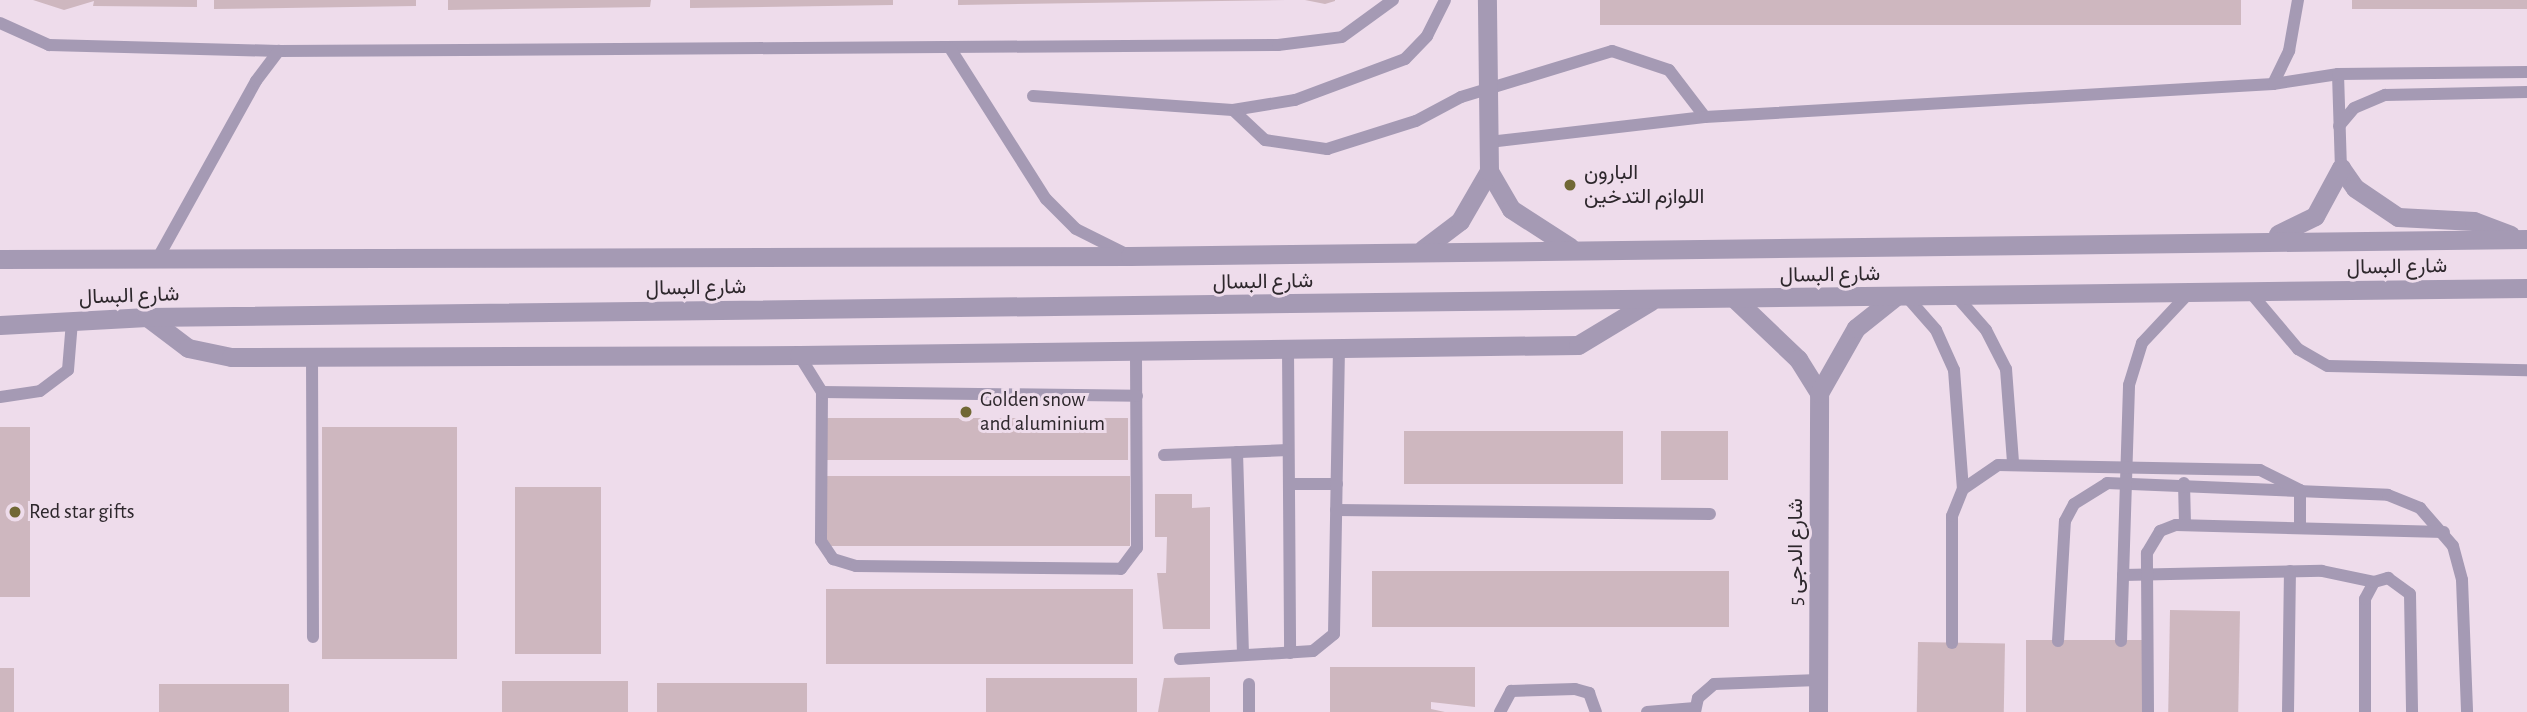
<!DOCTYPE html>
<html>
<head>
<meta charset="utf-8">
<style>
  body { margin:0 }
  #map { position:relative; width:2527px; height:712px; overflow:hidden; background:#eedceb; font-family:"Alegreya Sans",Vazirmatn,sans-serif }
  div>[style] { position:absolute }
  .building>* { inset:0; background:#ceb7bf; transform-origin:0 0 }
  .service>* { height:12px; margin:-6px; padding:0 6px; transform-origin:6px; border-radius:6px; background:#a59ab4 }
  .minor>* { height:19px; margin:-9.5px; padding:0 9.5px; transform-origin:9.5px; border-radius:9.5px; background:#a59ab4 }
  .tertiary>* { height:19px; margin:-9.5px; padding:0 9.5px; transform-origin:9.5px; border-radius:9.5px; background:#a59ab4 }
  .dots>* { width:19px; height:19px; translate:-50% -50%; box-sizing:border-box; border:4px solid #eedceb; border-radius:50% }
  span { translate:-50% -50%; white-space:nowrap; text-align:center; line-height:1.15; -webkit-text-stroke:6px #eedceb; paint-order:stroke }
  .poi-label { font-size:21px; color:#2d272c }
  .left { translate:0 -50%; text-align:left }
  .street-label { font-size:21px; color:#2d272c }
</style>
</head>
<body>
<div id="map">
  <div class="building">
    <div style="clip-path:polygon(33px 0,197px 0,197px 7px,93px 6px,94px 1px,64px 10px)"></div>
    <div style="clip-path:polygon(214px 0,416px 0,416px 6px,214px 9px)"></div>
    <div style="clip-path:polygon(448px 0,651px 0,650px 7px,448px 10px)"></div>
    <div style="clip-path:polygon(690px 0,893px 0,893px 5px,690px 8px)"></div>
    <div style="clip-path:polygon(958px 0,1286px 0,958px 5px)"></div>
    <div style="clip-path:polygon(1305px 0,1335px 0,1335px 1px,1325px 4px)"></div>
    <div style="left:1600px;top:0;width:641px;height:25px"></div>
    <div style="left:2352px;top:0;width:175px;height:9px"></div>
    <div style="left:827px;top:418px;width:301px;height:42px"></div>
    <div style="left:0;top:427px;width:30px;height:170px"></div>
    <div style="left:457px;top:427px;width:232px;height:135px;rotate:90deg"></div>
    <div style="left:1404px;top:431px;width:219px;height:53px"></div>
    <div style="left:1661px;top:431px;width:67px;height:49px"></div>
    <div style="left:826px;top:476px;width:304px;height:70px"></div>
    <div style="left:515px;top:487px;width:86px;height:167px"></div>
    <div style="clip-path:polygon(1155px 494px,1192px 494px,1192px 508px,1210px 507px,1210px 629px,1163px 629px,1157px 573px,1166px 573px,1167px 537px,1155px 537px)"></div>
    <div style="left:1372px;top:571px;width:357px;height:56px"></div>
    <div style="left:826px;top:589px;width:307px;height:75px"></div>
    <div style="left:2170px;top:610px;width:70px;height:102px;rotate:1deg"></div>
    <div style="left:2026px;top:640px;width:117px;height:72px"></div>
    <div style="left:1918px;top:642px;width:87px;height:70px;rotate:1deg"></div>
    <div style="clip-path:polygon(1330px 667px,1475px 667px,1475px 707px,1431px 702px,1431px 709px,1445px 712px,1330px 712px)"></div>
    <div style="left:14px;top:668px;width:44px;height:14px;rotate:90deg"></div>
    <div style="clip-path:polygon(1210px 677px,1210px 712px,1158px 712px,1164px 678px)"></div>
    <div style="left:986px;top:678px;width:151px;height:34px"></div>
    <div style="left:628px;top:681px;width:31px;height:126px;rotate:90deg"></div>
    <div style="left:807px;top:683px;width:29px;height:150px;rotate:90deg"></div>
    <div style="left:289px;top:684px;width:28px;height:130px;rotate:90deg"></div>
  </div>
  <div class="service">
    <div style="left:0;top:23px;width:54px;rotate:24.2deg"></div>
    <div style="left:49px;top:45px;width:230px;rotate:1.5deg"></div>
    <div style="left:279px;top:51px;width:999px;rotate:-0.34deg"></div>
    <div style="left:1278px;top:45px;width:64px;rotate:-7.1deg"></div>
    <div style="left:1342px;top:37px;width:63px;rotate:-36deg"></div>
    <div style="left:950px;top:48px;width:179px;rotate:57.6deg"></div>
    <div style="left:1046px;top:199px;width:42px;rotate:45deg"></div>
    <div style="left:1076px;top:229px;width:54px;rotate:26.6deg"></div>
    <div style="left:2338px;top:74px;width:94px;rotate:88.2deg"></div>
    <div style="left:2273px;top:84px;width:37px;rotate:-64deg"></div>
    <div style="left:2289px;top:51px;width:52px;rotate:-80deg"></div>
    <div style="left:1033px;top:96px;width:200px;rotate:4deg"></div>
    <div style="left:1233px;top:110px;width:63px;rotate:-9.2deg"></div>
    <div style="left:1295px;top:100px;width:117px;rotate:-20.4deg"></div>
    <div style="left:1405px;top:59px;width:32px;rotate:-46deg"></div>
    <div style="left:1427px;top:36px;width:40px;rotate:-63.4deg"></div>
    <div style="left:1233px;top:110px;width:44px;rotate:43.2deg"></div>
    <div style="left:1265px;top:140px;width:63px;rotate:8.3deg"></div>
    <div style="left:1327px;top:149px;width:93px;rotate:-17.5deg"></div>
    <div style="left:1416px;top:121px;width:51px;rotate:-28.1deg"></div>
    <div style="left:1461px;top:97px;width:158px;rotate:-16.9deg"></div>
    <div style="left:1612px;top:51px;width:60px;rotate:18.4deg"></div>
    <div style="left:1669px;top:70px;width:59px;rotate:52.5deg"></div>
    <div style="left:2339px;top:126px;width:23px;rotate:-50deg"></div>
    <div style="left:2354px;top:108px;width:34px;rotate:-23deg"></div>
    <div style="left:2385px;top:95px;width:142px;rotate:-1.2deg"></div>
    <div style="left:1489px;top:142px;width:217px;rotate:-6.6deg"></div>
    <div style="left:1705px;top:117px;width:569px;rotate:-3.33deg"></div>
    <div style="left:2273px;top:84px;width:66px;rotate:-8.7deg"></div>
    <div style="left:2338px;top:74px;width:189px;rotate:-0.6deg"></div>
    <div style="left:159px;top:256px;width:200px;rotate:-61deg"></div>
    <div style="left:256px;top:81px;width:38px;rotate:-53deg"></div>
    <div style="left:2250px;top:292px;width:75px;rotate:49.9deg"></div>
    <div style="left:2298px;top:349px;width:34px;rotate:30deg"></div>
    <div style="left:2328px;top:366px;width:199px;rotate:1.2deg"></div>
    <div style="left:1907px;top:297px;width:44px;rotate:48.7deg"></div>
    <div style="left:1936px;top:330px;width:44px;rotate:65.8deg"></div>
    <div style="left:1954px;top:370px;width:119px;rotate:85.7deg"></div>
    <div style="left:1957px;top:297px;width:44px;rotate:48.7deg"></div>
    <div style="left:1986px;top:330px;width:44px;rotate:62.9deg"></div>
    <div style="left:2006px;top:369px;width:94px;rotate:85.7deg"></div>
    <div style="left:1288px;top:349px;width:304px;rotate:89.6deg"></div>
    <div style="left:799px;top:355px;width:44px;rotate:58.1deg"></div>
    <div style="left:822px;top:392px;width:149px;rotate:90.4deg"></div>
    <div style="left:821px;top:541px;width:22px;rotate:56deg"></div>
    <div style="left:833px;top:559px;width:24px;rotate:17deg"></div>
    <div style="left:856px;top:566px;width:265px;rotate:0.6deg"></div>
    <div style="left:1121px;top:569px;width:26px;rotate:-53deg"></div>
    <div style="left:1137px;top:548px;width:198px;rotate:-90.3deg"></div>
    <div style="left:312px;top:356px;width:281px;rotate:89.8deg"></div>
    <div style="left:822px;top:392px;width:315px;rotate:0.7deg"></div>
    <div style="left:0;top:397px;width:40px;rotate:-8.5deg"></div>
    <div style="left:40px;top:391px;width:35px;rotate:-37deg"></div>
    <div style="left:68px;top:370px;width:49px;rotate:-85.3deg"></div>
    <div style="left:1237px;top:452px;width:203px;rotate:88.3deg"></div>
    <div style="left:1164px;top:455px;width:124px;rotate:-2.3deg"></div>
    <div style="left:2184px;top:483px;width:42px;rotate:88.6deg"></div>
    <div style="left:1289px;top:484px;width:48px"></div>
    <div style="left:1336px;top:510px;width:374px;rotate:0.6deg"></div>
    <div style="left:2123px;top:575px;width:199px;rotate:-1.2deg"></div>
    <div style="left:2322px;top:571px;width:53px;rotate:11.9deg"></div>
    <div style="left:2058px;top:641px;width:120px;rotate:-86.7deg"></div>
    <div style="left:2065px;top:521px;width:19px;rotate:-62deg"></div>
    <div style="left:2074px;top:504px;width:39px;rotate:-32deg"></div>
    <div style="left:2107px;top:483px;width:281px;rotate:2.4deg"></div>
    <div style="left:2388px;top:495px;width:35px;rotate:22deg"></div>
    <div style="left:2420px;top:508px;width:50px;rotate:49deg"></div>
    <div style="left:2453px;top:546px;width:35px;rotate:75deg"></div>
    <div style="left:2462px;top:580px;width:132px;rotate:87.8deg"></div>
    <div style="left:2121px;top:641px;width:256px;rotate:-88.2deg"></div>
    <div style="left:2129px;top:385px;width:44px;rotate:-72.8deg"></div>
    <div style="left:2142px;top:343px;width:67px;rotate:-46.8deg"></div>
    <div style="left:1952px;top:643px;width:127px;rotate:-90deg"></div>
    <div style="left:1952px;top:516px;width:29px;rotate:-68deg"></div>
    <div style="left:1963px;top:489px;width:42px;rotate:-34.4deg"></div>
    <div style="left:1998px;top:465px;width:262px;rotate:1.1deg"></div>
    <div style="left:2260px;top:470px;width:45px;rotate:26.6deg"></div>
    <div style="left:2300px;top:490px;width:38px;rotate:90deg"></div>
    <div style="left:1180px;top:659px;width:133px;rotate:-3.4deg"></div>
    <div style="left:1313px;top:651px;width:27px;rotate:-39deg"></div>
    <div style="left:1334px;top:634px;width:286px;rotate:-89deg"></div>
    <div style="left:1249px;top:712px;width:28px;rotate:-90deg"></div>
    <div style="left:1500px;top:712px;width:24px;rotate:-62deg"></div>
    <div style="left:1511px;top:691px;width:64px;rotate:-1.8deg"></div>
    <div style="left:1575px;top:689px;width:15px;rotate:16deg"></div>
    <div style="left:1589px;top:693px;width:20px;rotate:70deg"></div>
    <div style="left:1647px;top:712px;width:48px;rotate:-4.8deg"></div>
    <div style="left:1695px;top:712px;width:14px;rotate:-78deg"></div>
    <div style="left:1698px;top:698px;width:21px;rotate:-41deg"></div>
    <div style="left:1714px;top:684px;width:104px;rotate:-2.2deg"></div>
    <div style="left:2148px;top:712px;width:159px;rotate:-90.4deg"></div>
    <div style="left:2147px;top:553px;width:26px;rotate:-59deg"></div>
    <div style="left:2160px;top:531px;width:17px;rotate:-21deg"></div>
    <div style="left:2176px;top:525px;width:268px;rotate:1.5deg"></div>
    <div style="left:2288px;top:712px;width:141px;rotate:-89.2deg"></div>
    <div style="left:2365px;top:712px;width:113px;rotate:-90deg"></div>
    <div style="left:2365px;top:599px;width:19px;rotate:-62deg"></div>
    <div style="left:2374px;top:582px;width:15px;rotate:-16deg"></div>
    <div style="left:2388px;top:578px;width:27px;rotate:36deg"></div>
    <div style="left:2410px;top:594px;width:118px;rotate:89deg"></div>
  </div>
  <div class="minor">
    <div style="left:1489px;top:171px;width:44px;rotate:59.9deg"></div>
    <div style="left:1511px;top:209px;width:70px;rotate:32.8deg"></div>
    <div style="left:1423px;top:249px;width:46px;rotate:-37.1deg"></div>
    <div style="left:1460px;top:221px;width:58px;rotate:-59.9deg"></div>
    <div style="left:1489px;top:171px;width:171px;rotate:-90.7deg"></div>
    <div style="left:1736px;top:300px;width:86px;rotate:43.6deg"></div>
    <div style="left:1798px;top:359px;width:40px;rotate:58deg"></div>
    <div style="left:147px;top:317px;width:51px;rotate:37.1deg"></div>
    <div style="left:188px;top:348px;width:44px;rotate:11.8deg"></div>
    <div style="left:231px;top:357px;width:568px;rotate:-0.2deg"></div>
    <div style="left:799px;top:355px;width:779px;rotate:-0.74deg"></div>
    <div style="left:1578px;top:345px;width:85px;rotate:-31.1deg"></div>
    <div style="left:1818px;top:712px;width:319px;rotate:-89.8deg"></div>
    <div style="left:1819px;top:393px;width:75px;rotate:-60.4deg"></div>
    <div style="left:1856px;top:328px;width:50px;rotate:-38.5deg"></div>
  </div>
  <div class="tertiary">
    <div style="left:2341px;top:168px;width:24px;rotate:55deg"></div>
    <div style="left:2355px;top:188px;width:52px;rotate:34deg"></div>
    <div style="left:2398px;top:217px;width:76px;rotate:3deg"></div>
    <div style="left:2474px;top:221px;width:39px;rotate:21deg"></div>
    <div style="left:2278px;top:234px;width:41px;rotate:-25.9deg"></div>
    <div style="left:2315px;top:216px;width:55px;rotate:-61.6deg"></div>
    <div style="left:0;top:259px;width:1130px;rotate:-0.15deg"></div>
    <div style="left:1130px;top:256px;width:1397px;rotate:-0.7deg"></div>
    <div style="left:0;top:325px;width:147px;rotate:-3.1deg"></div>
    <div style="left:147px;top:317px;width:2380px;rotate:-0.7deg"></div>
  </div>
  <div class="dots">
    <div style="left:1570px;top:185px;background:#716835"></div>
    <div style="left:966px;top:412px;background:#716835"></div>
    <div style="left:15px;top:512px;background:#716835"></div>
  </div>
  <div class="poi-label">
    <span class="left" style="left:1584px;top:185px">البارون<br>اللوازم التدخين</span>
    <span class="left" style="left:980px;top:412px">Golden snow<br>and aluminium</span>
    <span class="left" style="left:29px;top:512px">Red star gifts</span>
  </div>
  <div class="street-label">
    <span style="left:2397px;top:267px;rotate:-1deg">شارع البسال</span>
    <span style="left:1830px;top:275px;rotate:-1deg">شارع البسال</span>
    <span style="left:1263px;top:282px;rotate:-1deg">شارع البسال</span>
    <span style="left:696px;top:288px;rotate:-1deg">شارع البسال</span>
    <span style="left:129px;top:296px;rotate:-2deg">شارع البسال</span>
    <span style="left:1796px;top:552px;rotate:-90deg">شارع الدجى 5</span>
  </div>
</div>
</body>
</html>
